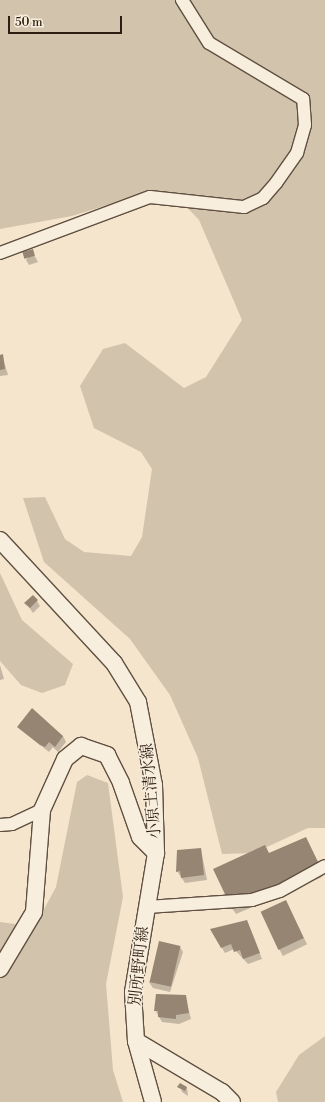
<!DOCTYPE html>
<html>
<head>
<meta charset="utf-8">
<style>
  body { margin:0 }
  #map { position:relative; width:325px; height:1102px; overflow:hidden; background:#f4e5cc; font-family:"Libre Bodoni","Noto Serif JP",serif }
  div>[style] { position:absolute }
  .green>* { inset:0; background:#d2c3ac }
  .shadow>* { inset:0; background:#0003; transform-origin:0 0 }
  .building>* { inset:0; background:#958572; transform-origin:0 0 }
  .roads { filter:drop-shadow(1px 0 #605040) drop-shadow(-1px 0 #605040) drop-shadow(0 1px #605040) drop-shadow(0 -1px #605040) }
  .street>* { height:12px; margin:-6px; padding:0 6px; transform-origin:6px; border-radius:6px; background:#f8eede }
  .secondary>* { height:16px; margin:-8px; padding:0 8px; transform-origin:8px; border-radius:8px; background:#f8eede }
  span { translate:-50% -50%; white-space:nowrap; text-align:center; line-height:1.15; -webkit-text-stroke:3px #f8eede; paint-order:stroke }
  .street-label { font-size:16px; color:#2e1e11 }
  .scale { position:absolute; left:8px; top:16px; width:114px; height:18px; box-sizing:border-box; border:2px solid #2e1e11; border-top:0; padding-left:5px; font-size:12px; line-height:14px; white-space:nowrap; color:#2e1e11; -webkit-text-stroke:3px #f8eede; paint-order:stroke }
</style>
</head>
<body>
<div id="map">
  <div class="green">
    <div style="clip-path:polygon(0 0,325px 0,325px 828px,308px 828px,254px 853px,222px 854px,198px 758px,170px 695px,130px 639px,44px 562px,23px 498px,45px 497px,65px 539px,84px 552px,131px 556px,142px 537px,152px 469px,141px 452px,94px 428px,80px 386px,103px 349px,125px 343px,184px 388px,206px 377px,242px 320px,199px 220px,183px 203px,137px 196px,72px 216px,0 229px)"></div>
    <div style="clip-path:polygon(0 573px,22px 620px,73px 664px,65px 685px,42px 693px,21px 685px,0 661px)"></div>
    <div style="clip-path:polygon(87px 775px,108px 783px,123px 897px,106px 984px,113px 1070px,123px 1102px,0 1102px,0 922px,15px 924px,23px 932px,34px 928px,56px 887px,77px 782px)"></div>
    <div style="clip-path:polygon(325px 1036px,325px 1102px,278px 1102px,276px 1092px,299px 1055px)"></div>
  </div>
  <div class="shadow">
    <div style="clip-path:polygon(32px 251px,38px 262px,29px 265px,26px 260px)"></div>
    <div style="clip-path:polygon(2px 355px,8px 375px,0 376px,0 356px)"></div>
    <div style="clip-path:polygon(37px 601px,40px 606px,33px 613px,26px 603px)"></div>
    <div style="clip-path:polygon(0 665px,4px 679px,0 680px)"></div>
    <div style="clip-path:polygon(18px 727px,63px 736px,66px 742px,58px 752px,53px 747px,49px 752px)"></div>
    <div style="clip-path:polygon(306px 838px,322px 877px,236px 914px,232px 908px,269px 855px)"></div>
    <div style="clip-path:polygon(201px 849px,207px 880px,185px 883px,177px 871px)"></div>
    <div style="left:286px;top:901px;width:48px;height:27px;rotate:64deg"></div>
    <div style="clip-path:polygon(247px 921px,262px 959px,248px 964px,234px 949px,225px 953px,211px 930px)"></div>
    <div style="clip-path:polygon(180px 947px,183px 952px,170px 992px,153px 988px,149px 982px)"></div>
    <div style="clip-path:polygon(185px 996px,191px 1019px,179px 1024px,162px 1022px,155px 1010px)"></div>
    <div style="clip-path:polygon(180px 1084px,187px 1088px,188px 1096px,182px 1092px)"></div>
  </div>
  <div class="building">
    <div style="left:33px;top:249px;width:7px;height:11px;rotate:74deg"></div>
    <div style="clip-path:polygon(3px 354px,5px 369px,0 370px,0 355px)"></div>
    <div style="clip-path:polygon(33px 595px,38px 600px,30px 608px,24px 603px)"></div>
    <div style="clip-path:polygon(32px 708px,63px 736px,55px 747px,49px 742px,45px 747px,40px 745px,17px 727px)"></div>
    <div style="clip-path:polygon(306px 837px,320px 866px,232px 909px,213px 869px,265px 845px,269px 853px)"></div>
    <div style="clip-path:polygon(201px 848px,204px 875px,181px 878px,180px 871px,176px 872px,177px 850px)"></div>
    <div style="left:286px;top:900px;width:42px;height:28px;rotate:65deg"></div>
    <div style="clip-path:polygon(247px 920px,260px 953px,243px 959px,240px 950px,234px 952px,231px 944px,221px 948px,210px 929px)"></div>
    <div style="left:159px;top:941px;width:22px;height:42px;rotate:13deg"></div>
    <div style="clip-path:polygon(156px 994px,186px 995px,189px 1013px,176px 1015px,176px 1019px,158px 1017px,158px 1011px,154px 1011px)"></div>
    <div style="clip-path:polygon(180px 1083px,187px 1087px,185px 1091px,177px 1087px)"></div>
  </div>
  <div class="roads">
    <div class="street">
      <div style="left:0;top:253px;width:160px;rotate:-20.5deg"></div>
      <div style="left:150px;top:197px;width:95px;rotate:6.1deg"></div>
      <div style="left:244px;top:207px;width:21px;rotate:-25deg"></div>
      <div style="left:263px;top:198px;width:20px;rotate:-49deg"></div>
      <div style="left:276px;top:183px;width:37px;rotate:-55deg"></div>
      <div style="left:297px;top:153px;width:29px;rotate:-74deg"></div>
      <div style="left:305px;top:125px;width:26px;rotate:-94deg"></div>
      <div style="left:303px;top:99px;width:109px;rotate:-149.2deg"></div>
      <div style="left:209px;top:43px;width:51px;rotate:-122.1deg"></div>
      <div style="left:0;top:825px;width:12px;rotate:-5deg"></div>
      <div style="left:12px;top:824px;width:33px;rotate:-25deg"></div>
      <div style="left:147px;top:907px;width:105px;rotate:-3.8deg"></div>
      <div style="left:252px;top:900px;width:29px;rotate:-18deg"></div>
      <div style="left:280px;top:891px;width:51px;rotate:-29.1deg"></div>
    </div>
    <div class="secondary">
      <div style="left:0;top:540px;width:168px;rotate:47.2deg"></div>
      <div style="left:114px;top:663px;width:46px;rotate:58.4deg"></div>
      <div style="left:138px;top:702px;width:85px;rotate:79.1deg"></div>
      <div style="left:154px;top:785px;width:68px;rotate:88.3deg"></div>
      <div style="left:156px;top:853px;width:141px;rotate:99.4deg"></div>
      <div style="left:133px;top:992px;width:49px;rotate:86.5deg"></div>
      <div style="left:136px;top:1041px;width:63px;rotate:74.4deg"></div>
      <div style="left:0;top:969px;width:66px;rotate:-59.2deg"></div>
      <div style="left:34px;top:912px;width:102px;rotate:-85.5deg"></div>
      <div style="left:42px;top:810px;width:56px;rotate:-65.7deg"></div>
      <div style="left:65px;top:759px;width:21px;rotate:-39deg"></div>
      <div style="left:81px;top:746px;width:28px;rotate:19deg"></div>
      <div style="left:107px;top:755px;width:31px;rotate:63deg"></div>
      <div style="left:121px;top:783px;width:57px;rotate:70.6deg"></div>
      <div style="left:140px;top:837px;width:23px;rotate:45deg"></div>
      <div style="left:136px;top:1041px;width:100px;rotate:30.7deg"></div>
      <div style="left:222px;top:1092px;width:14px;rotate:45deg"></div>
    </div>
  </div>
  <div class="street-label">
    <span style="left:151px;top:791px;rotate:-95deg">小原土清水線</span>
    <span style="left:139px;top:966px;rotate:-84deg">別所野町線</span>
  </div>
  <div class="scale">50 m</div>
</div>
</body>
</html>
